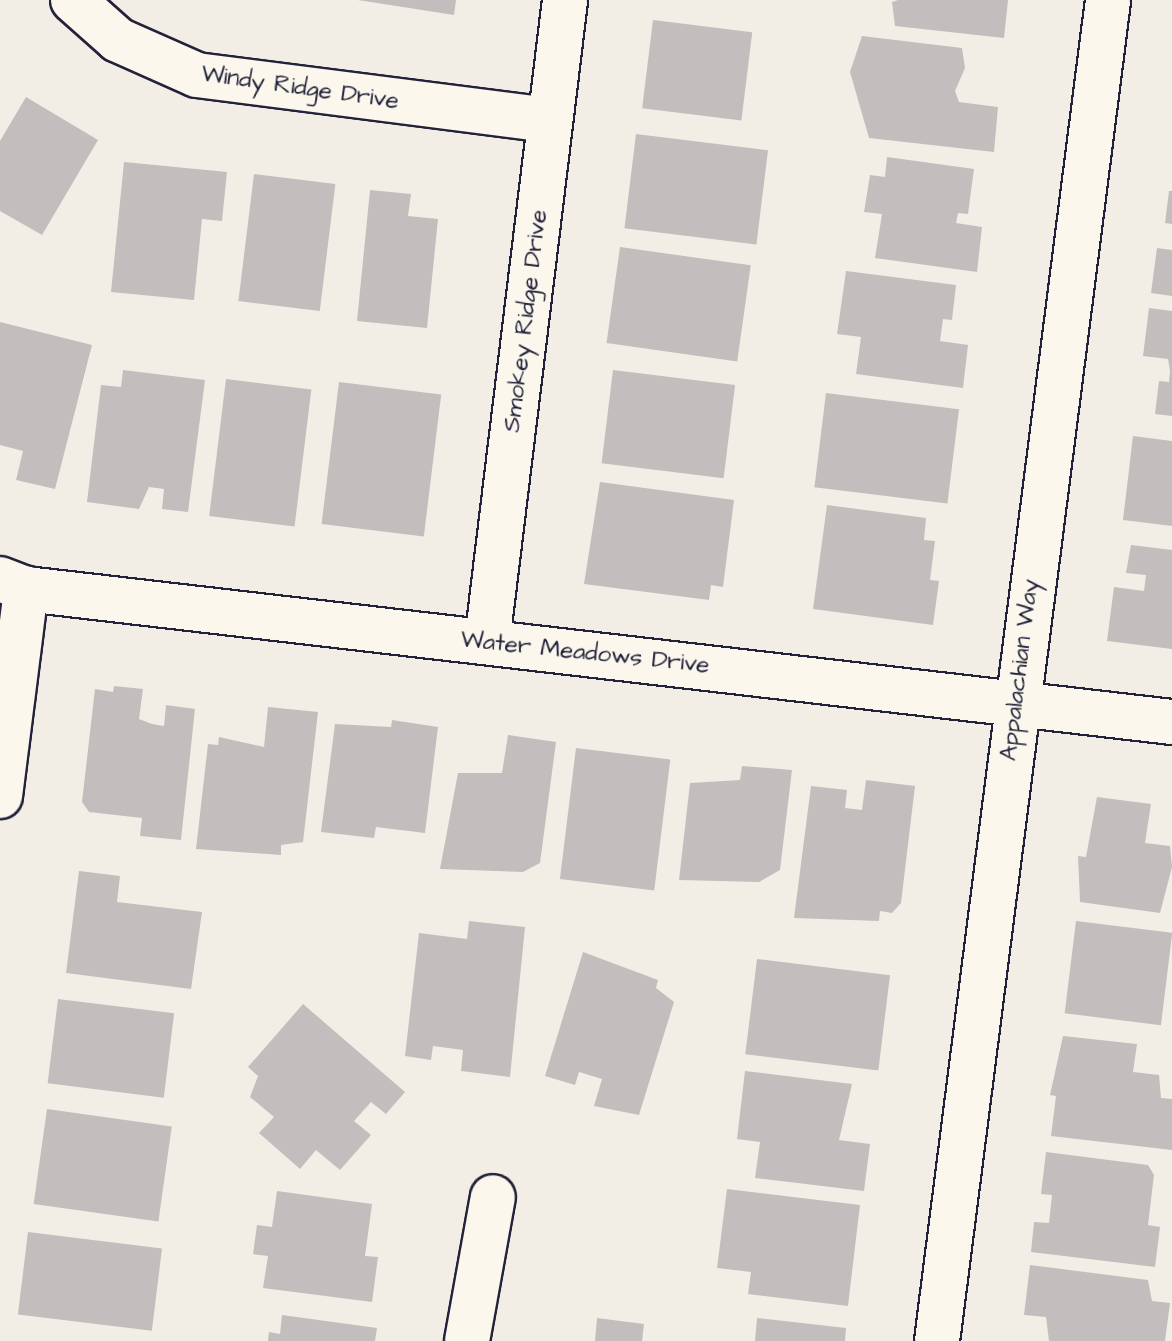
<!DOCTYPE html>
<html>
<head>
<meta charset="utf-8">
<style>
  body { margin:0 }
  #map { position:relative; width:1172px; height:1341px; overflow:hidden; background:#f2eee5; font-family:"Architects Daughter",sans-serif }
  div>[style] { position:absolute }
  .building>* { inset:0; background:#c2bebe; transform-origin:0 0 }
  .roads { filter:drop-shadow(2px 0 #22223b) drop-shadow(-2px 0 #22223b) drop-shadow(0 2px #22223b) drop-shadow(0 -2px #22223b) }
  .street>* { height:44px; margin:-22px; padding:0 22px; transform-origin:22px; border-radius:22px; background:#fbf7ec }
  span { translate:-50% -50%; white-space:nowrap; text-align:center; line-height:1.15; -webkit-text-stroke:6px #fbf7ec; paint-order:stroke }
  .street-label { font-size:24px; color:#22223b }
</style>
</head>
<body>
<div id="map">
  <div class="building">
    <div style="clip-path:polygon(358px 0,456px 0,454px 15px)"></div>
    <div style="clip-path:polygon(898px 0,1008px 0,1004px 38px,895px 26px,892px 2px)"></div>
    <div style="left:653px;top:20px;width:100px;height:89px;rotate:7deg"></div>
    <div style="clip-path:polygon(862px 36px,962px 48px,965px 68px,955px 91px,959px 102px,998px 107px,994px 152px,869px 138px,850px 72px)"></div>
    <div style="clip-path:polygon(26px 97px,98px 140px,42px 235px,0 211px,0 141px)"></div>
    <div style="left:636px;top:134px;width:133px;height:95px;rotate:7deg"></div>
    <div style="clip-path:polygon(887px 157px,974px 169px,968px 214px,958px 213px,956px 223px,982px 227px,977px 272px,875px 258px,882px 214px,864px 212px,870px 175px,885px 177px)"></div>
    <div style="clip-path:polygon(124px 162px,227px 172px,222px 221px,202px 219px,194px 300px,111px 292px)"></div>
    <div style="left:254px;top:174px;width:82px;height:128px;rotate:7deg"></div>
    <div style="clip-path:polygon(370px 190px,411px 194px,408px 216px,438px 219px,427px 328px,357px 321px)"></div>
    <div style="clip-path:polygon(1169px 191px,1172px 191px,1172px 224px,1165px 223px)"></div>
    <div style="left:620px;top:247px;width:132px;height:97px;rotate:8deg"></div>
    <div style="clip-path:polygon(1157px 248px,1172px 250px,1172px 296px,1151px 293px)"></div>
    <div style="clip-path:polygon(846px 271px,956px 285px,952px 320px,943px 319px,940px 341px,968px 345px,963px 388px,856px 374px,861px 337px,837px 334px)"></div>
    <div style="clip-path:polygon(1149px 308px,1172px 311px,1172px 416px,1155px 414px,1159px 381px,1169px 382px,1170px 371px,1168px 359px,1143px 356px)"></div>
    <div style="clip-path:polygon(0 322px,92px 345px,55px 489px,16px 480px,23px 451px,0 445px)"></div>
    <div style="clip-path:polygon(123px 370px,205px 380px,188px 512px,162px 509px,164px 489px,149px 487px,139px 509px,87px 502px,101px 385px,121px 387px)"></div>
    <div style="left:613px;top:370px;width:123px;height:94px;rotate:7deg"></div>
    <div style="left:226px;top:379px;width:86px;height:138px;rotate:7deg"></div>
    <div style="left:339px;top:382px;width:103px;height:143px;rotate:7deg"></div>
    <div style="left:826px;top:393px;width:134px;height:95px;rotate:7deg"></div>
    <div style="clip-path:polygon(1133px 436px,1172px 441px,1172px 526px,1123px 520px)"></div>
    <div style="clip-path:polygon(600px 482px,734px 500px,723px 587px,711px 585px,709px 600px,584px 584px)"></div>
    <div style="clip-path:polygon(827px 505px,926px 518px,924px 540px,935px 541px,930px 580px,939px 581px,933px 625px,813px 609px)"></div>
    <div style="clip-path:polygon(1131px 545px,1172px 550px,1172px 649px,1107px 641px,1114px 587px,1144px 591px,1146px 575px,1126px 573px)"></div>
    <div style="clip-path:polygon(114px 686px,143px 689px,139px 719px,152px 724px,164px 726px,166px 705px,195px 709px,181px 840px,140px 836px,142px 818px,89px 812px,82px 802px,95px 689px,113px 692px)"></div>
    <div style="clip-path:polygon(268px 707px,318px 712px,303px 842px,281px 845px,281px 855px,196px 849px,208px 744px,218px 745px,219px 737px,264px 747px)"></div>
    <div style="clip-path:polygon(392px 720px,438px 727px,425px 833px,376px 827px,374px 838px,321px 832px,335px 724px,391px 727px)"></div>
    <div style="clip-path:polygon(508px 735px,556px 742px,540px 863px,523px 872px,440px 869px,458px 773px,502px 773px)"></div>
    <div style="left:576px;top:748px;width:95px;height:132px;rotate:7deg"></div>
    <div style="clip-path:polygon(742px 766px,792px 770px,780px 870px,759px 882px,679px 880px,690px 783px,740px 780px)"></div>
    <div style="clip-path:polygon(866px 780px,915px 786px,901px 903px,892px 913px,880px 911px,879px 921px,794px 918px,811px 786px,847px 790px,845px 808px,862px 810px)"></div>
    <div style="clip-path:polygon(1097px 797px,1151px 804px,1145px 843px,1170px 846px,1172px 867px,1160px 913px,1080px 902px,1078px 856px,1086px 857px)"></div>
    <div style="clip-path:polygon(79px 871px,120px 876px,117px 902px,202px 912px,191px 989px,66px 973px)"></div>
    <div style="clip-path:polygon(469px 921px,525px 927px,510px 1077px,461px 1071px,463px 1050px,433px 1046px,431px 1060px,405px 1056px,419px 933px,467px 939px)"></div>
    <div style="left:1076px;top:921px;width:97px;height:93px;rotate:7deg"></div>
    <div style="clip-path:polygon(583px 952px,658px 980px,656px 988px,674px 1002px,639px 1115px,594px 1106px,602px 1079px,579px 1072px,575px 1085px,545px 1076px)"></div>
    <div style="left:757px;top:959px;width:134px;height:96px;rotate:7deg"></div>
    <div style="left:58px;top:999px;width:117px;height:85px;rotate:7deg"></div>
    <div style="clip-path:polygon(303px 1004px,405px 1092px,386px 1114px,371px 1102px,354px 1121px,371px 1135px,340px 1170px,316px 1150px,300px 1169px,259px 1133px,274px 1117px,250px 1097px,258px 1076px,248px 1067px)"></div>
    <div style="clip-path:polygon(1063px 1036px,1137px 1044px,1133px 1072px,1159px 1075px,1161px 1098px,1172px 1099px,1172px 1150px,1051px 1136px,1056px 1096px,1050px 1095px)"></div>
    <div style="clip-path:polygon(745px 1071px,852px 1084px,839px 1140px,870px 1144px,864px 1191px,755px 1178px,760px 1142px,737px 1139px)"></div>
    <div style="left:47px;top:1109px;width:126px;height:96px;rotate:8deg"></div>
    <div style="clip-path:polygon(1046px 1152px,1148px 1165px,1154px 1175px,1148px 1225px,1160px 1227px,1155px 1267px,1031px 1252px,1034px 1222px,1049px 1223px,1052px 1195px,1041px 1194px)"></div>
    <div style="clip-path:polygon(727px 1189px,860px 1205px,848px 1306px,748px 1294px,751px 1272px,717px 1268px)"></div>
    <div style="clip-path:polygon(277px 1191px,372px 1204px,365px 1256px,378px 1257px,372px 1302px,263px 1288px,268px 1256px,253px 1254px,257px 1225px,272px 1227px)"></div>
    <div style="left:28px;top:1232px;width:135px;height:83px;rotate:7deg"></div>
    <div style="clip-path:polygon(1030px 1265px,1148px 1280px,1152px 1301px,1170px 1303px,1165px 1341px,1049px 1341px,1046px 1317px,1024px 1315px)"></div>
    <div style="clip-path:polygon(282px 1315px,377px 1328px,375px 1341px,268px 1341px,269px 1332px,280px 1334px)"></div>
    <div style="clip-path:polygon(597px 1318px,644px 1324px,642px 1341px,595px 1341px)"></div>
    <div style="clip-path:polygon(757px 1318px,846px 1328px,845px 1341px,755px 1341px)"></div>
  </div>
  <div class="roads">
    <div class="street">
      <div style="left:73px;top:0;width:60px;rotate:41.6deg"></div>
      <div style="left:118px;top:40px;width:86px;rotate:23.9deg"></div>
      <div style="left:197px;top:75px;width:355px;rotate:7.3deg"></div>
      <div style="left:0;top:579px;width:28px;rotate:21deg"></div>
      <div style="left:26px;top:589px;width:1154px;rotate:6.62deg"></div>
      <div style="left:487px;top:642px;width:647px;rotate:-83.07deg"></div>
      <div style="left:0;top:796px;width:209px;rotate:-82.8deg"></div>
      <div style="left:467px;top:1341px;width:146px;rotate:-79.8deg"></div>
      <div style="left:937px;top:1341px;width:1352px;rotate:-82.73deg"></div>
    </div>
  </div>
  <div class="street-label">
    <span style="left:300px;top:88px;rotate:8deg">Windy Ridge Drive</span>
    <span style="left:526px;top:321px;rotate:-83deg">Smokey Ridge Drive</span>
    <span style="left:585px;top:653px;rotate:6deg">Water Meadows Drive</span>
    <span style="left:1020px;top:670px;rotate:-83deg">Appalachian Way</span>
  </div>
</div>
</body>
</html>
